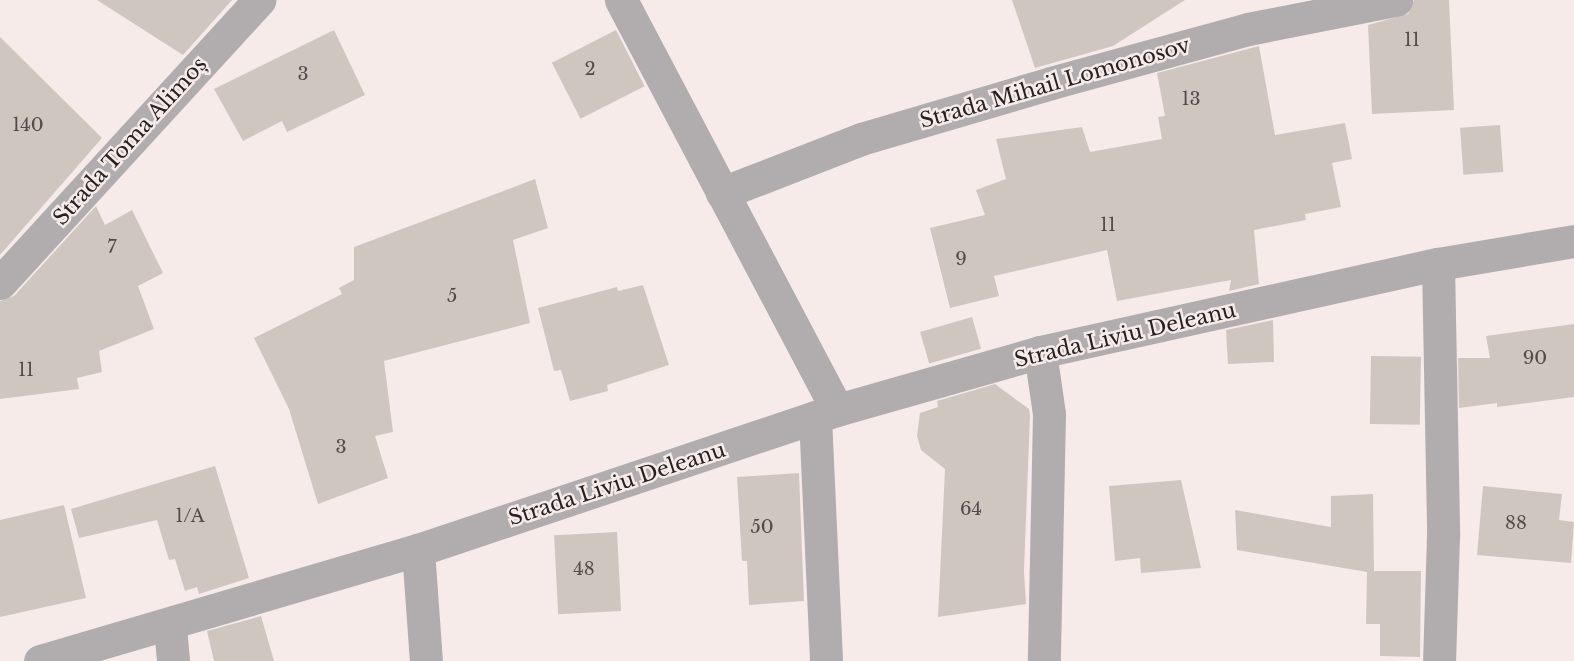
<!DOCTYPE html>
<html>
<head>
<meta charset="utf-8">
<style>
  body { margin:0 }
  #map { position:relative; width:1574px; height:661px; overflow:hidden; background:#f7ebea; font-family:"Libre Baskerville",serif }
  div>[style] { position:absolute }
  .building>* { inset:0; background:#d0c6c0; transform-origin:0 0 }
  .minor>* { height:33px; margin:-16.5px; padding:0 16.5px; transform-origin:16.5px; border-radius:16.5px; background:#b1adae }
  span { translate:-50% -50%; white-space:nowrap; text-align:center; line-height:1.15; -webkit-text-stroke:5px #f7ebea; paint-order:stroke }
  .number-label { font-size:18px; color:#514b4a }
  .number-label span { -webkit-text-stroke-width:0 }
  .street-label { font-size:21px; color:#272222 }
</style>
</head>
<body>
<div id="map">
  <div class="building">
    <div style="clip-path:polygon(97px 0,232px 0,183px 55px)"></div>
    <div style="clip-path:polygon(1012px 0,1185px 0,1113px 46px,1035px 68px)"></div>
    <div style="clip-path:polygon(1414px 0,1449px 0,1454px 110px,1372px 114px,1368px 25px,1408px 14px)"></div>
    <div style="clip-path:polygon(334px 30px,365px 95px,287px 132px,282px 121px,243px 141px,214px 89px)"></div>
    <div style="left:616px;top:30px;width:63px;height:72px;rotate:63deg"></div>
    <div style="clip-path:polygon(0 37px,102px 138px,0 255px)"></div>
    <div style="clip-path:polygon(1259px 46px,1275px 135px,1345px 123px,1352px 159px,1332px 163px,1341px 207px,1305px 214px,1306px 220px,1254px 230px,1259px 284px,1229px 291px,1231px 280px,1117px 301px,1107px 250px,994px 276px,999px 296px,950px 308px,930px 228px,985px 215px,976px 190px,1006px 179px,996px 139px,1082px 127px,1090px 152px,1162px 139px,1158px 117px,1165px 116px,1157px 73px)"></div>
    <div style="left:1500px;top:125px;width:47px;height:40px;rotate:86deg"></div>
    <div style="clip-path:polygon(535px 179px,548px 228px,513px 240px,530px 323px,384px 361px,393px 432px,375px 436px,388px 478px,318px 504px,289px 409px,254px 338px,342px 294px,339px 288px,354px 280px,354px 247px)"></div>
    <div style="clip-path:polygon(96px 206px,105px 225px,132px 210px,163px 273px,138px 286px,154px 329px,99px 351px,102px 372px,77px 378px,79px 389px,0 399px,0 301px,14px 296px)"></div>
    <div style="clip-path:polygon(643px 285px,669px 365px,607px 385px,608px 391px,570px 401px,561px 370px,554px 371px,538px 308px,617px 287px,618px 291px)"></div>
    <div style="left:972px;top:317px;width:33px;height:54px;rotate:74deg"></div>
    <div style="clip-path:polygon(1273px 320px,1274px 362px,1228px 364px,1226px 330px)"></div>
    <div style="clip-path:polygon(1574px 324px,1574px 397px,1497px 407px,1497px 403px,1459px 408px,1458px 358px,1490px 358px,1486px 336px)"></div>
    <div style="left:1371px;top:356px;width:50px;height:68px;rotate:1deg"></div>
    <div style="clip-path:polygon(995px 384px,1029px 409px,1030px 415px,1024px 571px,1026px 604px,938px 617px,945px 469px,921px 450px,917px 436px,920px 413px,938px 407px,937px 401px)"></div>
    <div style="clip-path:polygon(215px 466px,249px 578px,199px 594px,197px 587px,185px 591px,175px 559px,169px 560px,157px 520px,79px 538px,71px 509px)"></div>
    <div style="clip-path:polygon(799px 473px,804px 601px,749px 605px,747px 561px,742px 561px,737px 477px)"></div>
    <div style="clip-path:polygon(1181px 480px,1201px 568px,1141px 573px,1140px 558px,1115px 561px,1109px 486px)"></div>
    <div style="clip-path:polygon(1483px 486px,1562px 494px,1559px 520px,1574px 522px,1571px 563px,1477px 555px)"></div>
    <div style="clip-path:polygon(1373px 494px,1374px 571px,1421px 571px,1420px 657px,1380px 656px,1380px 624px,1366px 624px,1367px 572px,1237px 550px,1235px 510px,1331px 527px,1331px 496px)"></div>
    <div style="clip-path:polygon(64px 505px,86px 598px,0 617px,0 520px)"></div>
    <div style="left:617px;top:532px;width:79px;height:63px;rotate:87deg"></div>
    <div style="clip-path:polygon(261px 616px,274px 661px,214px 661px,207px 631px)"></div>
  </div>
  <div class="minor">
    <div style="left:621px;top:0;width:463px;rotate:62.2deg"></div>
    <div style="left:722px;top:193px;width:149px;rotate:-21.2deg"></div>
    <div style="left:861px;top:139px;width:198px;rotate:-16.4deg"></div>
    <div style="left:1051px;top:83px;width:204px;rotate:-15.3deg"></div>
    <div style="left:1248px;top:29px;width:151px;rotate:-11.1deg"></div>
    <div style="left:1438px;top:264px;width:272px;rotate:88.9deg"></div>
    <div style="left:1443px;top:536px;width:125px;rotate:91.8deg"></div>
    <div style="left:0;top:283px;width:384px;rotate:-47.5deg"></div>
    <div style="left:1040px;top:352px;width:63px;rotate:81.7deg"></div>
    <div style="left:1049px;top:414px;width:247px;rotate:91.2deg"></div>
    <div style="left:815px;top:417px;width:244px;rotate:87.4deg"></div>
    <div style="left:418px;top:550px;width:111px;rotate:85.9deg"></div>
    <div style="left:170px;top:626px;width:35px;rotate:85deg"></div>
    <div style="left:40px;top:661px;width:394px;rotate:-16.4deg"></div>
    <div style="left:418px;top:550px;width:442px;rotate:-18.5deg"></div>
    <div style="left:837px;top:410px;width:211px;rotate:-15.9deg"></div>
    <div style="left:1040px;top:352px;width:408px;rotate:-12.5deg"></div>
    <div style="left:1438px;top:264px;width:138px;rotate:-9.6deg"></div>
  </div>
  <div class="number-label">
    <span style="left:1412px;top:40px">11</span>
    <span style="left:590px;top:69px">2</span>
    <span style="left:303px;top:74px">3</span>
    <span style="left:1191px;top:99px">13</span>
    <span style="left:28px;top:125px">140</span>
    <span style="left:1108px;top:225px">11</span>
    <span style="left:112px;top:247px">7</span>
    <span style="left:961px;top:259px">9</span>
    <span style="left:452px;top:296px">5</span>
    <span style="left:1535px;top:358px">90</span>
    <span style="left:26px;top:370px">11</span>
    <span style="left:341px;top:447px">3</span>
    <span style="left:971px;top:509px">64</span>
    <span style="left:190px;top:516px">1/A</span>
    <span style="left:1516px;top:523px">88</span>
    <span style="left:762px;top:527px">50</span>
    <span style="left:584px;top:569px">48</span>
  </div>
  <div class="street-label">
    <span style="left:1055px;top:83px;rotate:-16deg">Strada Mihail Lomonosov</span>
    <span style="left:130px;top:141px;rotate:-48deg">Strada Toma Alimoș</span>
    <span style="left:1125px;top:335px;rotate:-13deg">Strada Liviu Deleanu</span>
    <span style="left:617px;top:484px;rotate:-18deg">Strada Liviu Deleanu</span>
  </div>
</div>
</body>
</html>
